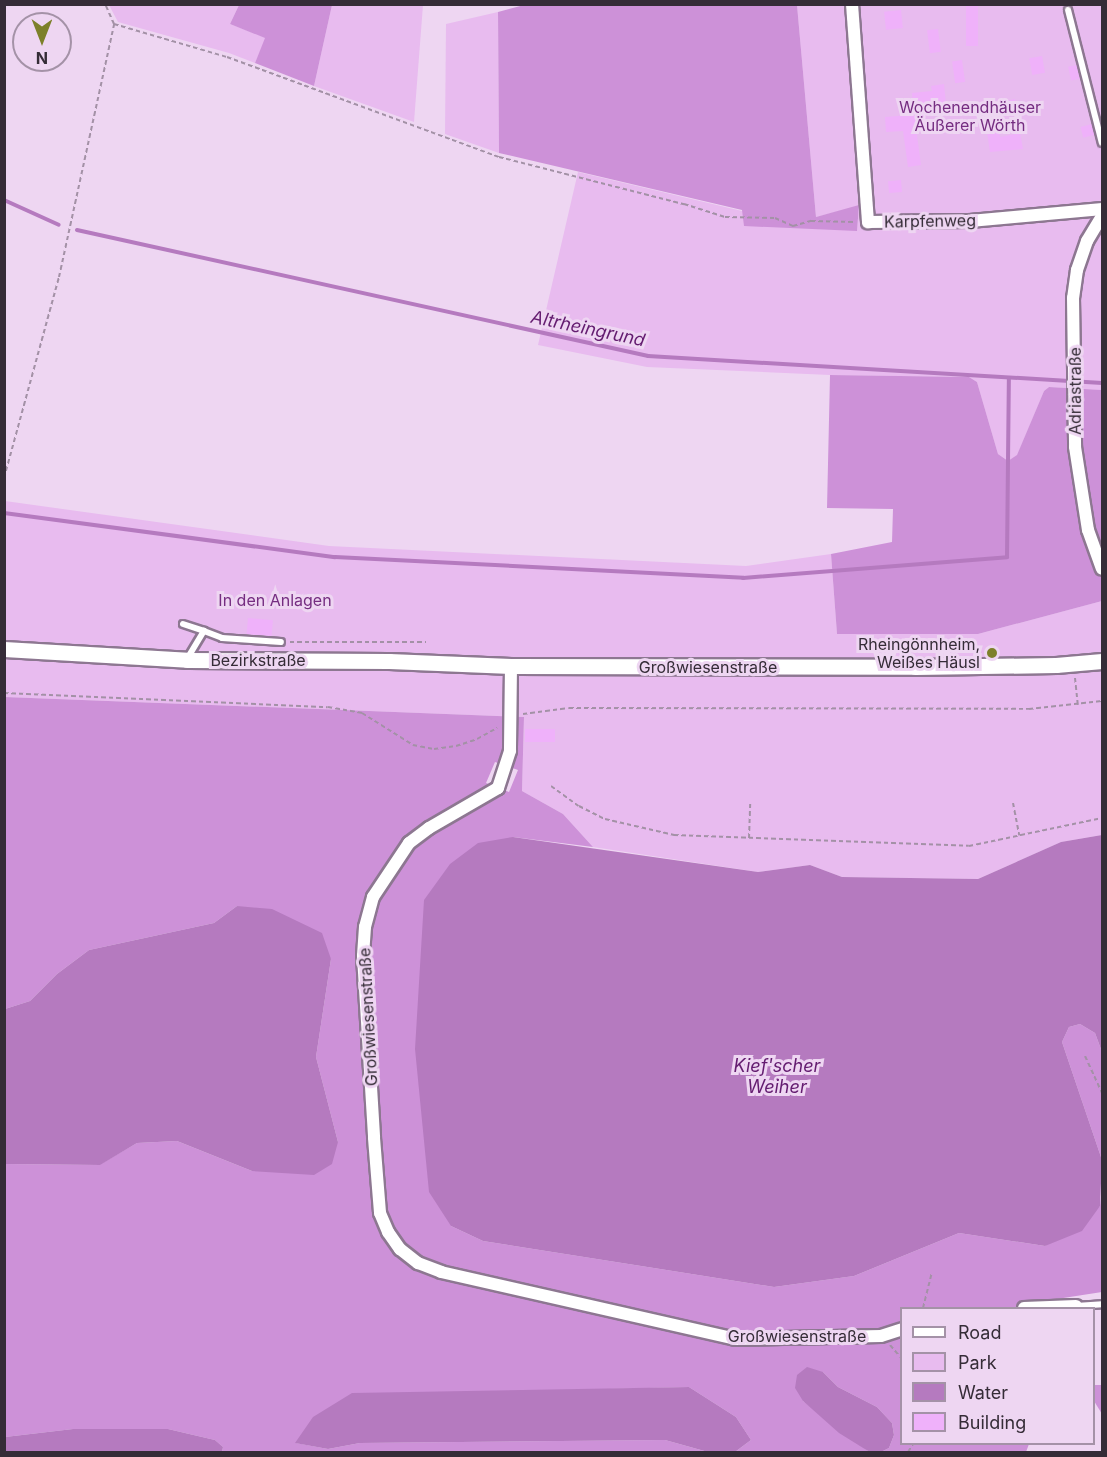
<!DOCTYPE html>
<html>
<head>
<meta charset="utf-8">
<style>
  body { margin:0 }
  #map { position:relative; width:1107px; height:1457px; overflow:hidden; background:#eed6f2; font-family:Inter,sans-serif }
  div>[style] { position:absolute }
  .green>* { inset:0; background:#e8bbef }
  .forest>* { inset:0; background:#cd91d8 }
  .water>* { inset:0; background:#b57abf }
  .stream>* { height:4px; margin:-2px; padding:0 2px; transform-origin:2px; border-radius:2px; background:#b57abf }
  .building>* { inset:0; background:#efb1fa; transform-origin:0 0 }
  .path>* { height:2px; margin-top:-1px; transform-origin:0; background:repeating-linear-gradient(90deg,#a391a6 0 4.5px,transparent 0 7.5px) }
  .roads { filter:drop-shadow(2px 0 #8d7791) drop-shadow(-2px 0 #8d7791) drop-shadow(0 2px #8d7791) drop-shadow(0 -2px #8d7791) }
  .service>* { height:6px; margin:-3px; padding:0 3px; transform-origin:3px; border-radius:3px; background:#fff }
  .minor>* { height:12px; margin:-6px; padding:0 6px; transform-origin:6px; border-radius:6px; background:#fff }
  .tertiary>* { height:15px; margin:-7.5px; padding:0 7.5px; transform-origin:7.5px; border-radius:7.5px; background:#fff }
  .dots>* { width:16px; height:16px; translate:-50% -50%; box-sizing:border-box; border:3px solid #eed6f2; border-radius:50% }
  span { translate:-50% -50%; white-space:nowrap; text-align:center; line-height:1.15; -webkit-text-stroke:6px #eed6f2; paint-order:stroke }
  .park-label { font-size:16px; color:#752d81 }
  .street-label { font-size:16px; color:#352c37 }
  .poi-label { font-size:16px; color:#352c37 }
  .right { translate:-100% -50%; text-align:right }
  .water-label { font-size:18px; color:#641c70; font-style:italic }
  .frame { position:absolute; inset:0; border:6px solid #352c37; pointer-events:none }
  .legend { position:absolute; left:900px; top:1307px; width:195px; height:138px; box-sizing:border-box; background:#eed6f2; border:2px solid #a492a7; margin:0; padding:8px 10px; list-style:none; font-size:18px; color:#352c37 }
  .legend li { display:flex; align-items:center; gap:12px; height:30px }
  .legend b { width:30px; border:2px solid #a492a7 }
  .north { position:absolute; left:12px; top:12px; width:60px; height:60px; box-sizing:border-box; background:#eed6f2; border:2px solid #a492a7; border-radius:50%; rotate:180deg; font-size:16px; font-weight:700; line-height:24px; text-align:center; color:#352c37 }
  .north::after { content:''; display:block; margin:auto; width:21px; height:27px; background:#7d802a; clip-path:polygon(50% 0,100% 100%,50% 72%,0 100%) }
</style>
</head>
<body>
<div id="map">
  <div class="green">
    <div style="clip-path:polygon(109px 5px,239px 5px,230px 24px,266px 38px,255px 63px,229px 53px,118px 22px)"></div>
    <div style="clip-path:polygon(332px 5px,423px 5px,414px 122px,314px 86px)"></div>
    <div style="clip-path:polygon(797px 5px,1102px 5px,1102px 390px,1049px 387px,1044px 391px,1017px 456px,1008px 461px,998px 454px,977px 382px,969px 377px,830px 375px,647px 367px,538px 345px,578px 172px,742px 211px,857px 230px,859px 206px,816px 217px)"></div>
    <div style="clip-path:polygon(498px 12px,499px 153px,445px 134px,446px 24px)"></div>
    <div style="clip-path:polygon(5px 501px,329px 546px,746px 566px,831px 554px,837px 634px,978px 634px,1102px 601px,1102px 835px,1061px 842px,978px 879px,842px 877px,810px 865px,758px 872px,593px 847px,563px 814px,522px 791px,524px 717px,5px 697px)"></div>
  </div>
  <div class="forest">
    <div style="clip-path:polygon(528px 4px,797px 5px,816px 217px,859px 205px,857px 231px,744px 226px,742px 210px,499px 153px,498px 12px)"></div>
    <div style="clip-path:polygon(239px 5px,332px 5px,314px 86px,255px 63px,265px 38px,230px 24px)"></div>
    <div style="clip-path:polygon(830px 375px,969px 377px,977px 382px,998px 454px,1008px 461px,1017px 455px,1044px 391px,1049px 387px,1102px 390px,1102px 601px,978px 634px,837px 634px,831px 554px,892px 542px,893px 509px,827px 508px)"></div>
    <div style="clip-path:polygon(evenodd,5px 697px,524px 717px,522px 791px,563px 814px,593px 847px,513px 837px,451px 1226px,483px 1241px,774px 1287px,854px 1276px,959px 1233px,1045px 1246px,1100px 1206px,1102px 1188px,1102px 1292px,1018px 1305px,1017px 1308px,902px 1308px,902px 1444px,1029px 1444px,1026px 1452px,881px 1452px,889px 1448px,894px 1435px,892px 1423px,877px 1407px,838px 1387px,823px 1372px,803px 1401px,868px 1451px,876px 1452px,735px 1452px,751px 1440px,736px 1417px,689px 1387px,568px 1390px,296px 1443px,328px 1449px,360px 1443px,665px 1440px,708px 1452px,222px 1452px,223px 1447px,215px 1440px,168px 1429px,73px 1429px,5px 1437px,5px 1164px,99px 1165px,137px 1143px,177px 1141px,252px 1171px,338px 1142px,316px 1057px,331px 959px,237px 906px,214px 923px,89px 950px,57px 974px,30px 1001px,5px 1009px,5px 697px,495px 762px,518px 770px,509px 792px,486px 783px,495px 762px)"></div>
    <div style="clip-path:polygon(1080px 1024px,1095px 1033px,1102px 1052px,1102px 1160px,1062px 1042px,1069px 1027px)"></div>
    <div style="clip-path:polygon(1094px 1385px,1102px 1385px,1102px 1414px,1094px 1401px)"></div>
  </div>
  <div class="water">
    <div style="clip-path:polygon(1102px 835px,1102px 1052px,1095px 1033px,1080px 1024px,1069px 1027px,1062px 1042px,1102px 1160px,1100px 1206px,1082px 1231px,1045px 1246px,959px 1233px,854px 1276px,774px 1287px,483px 1241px,451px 1226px,429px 1192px,415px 1049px,424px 900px,450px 864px,478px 843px,513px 837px,758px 872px,810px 865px,842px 877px,978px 879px,1061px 842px)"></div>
    <div style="clip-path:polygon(237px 906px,272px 909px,322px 933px,331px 959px,316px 1057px,338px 1142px,332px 1164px,314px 1175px,252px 1171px,177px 1141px,137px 1143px,100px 1165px,5px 1164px,5px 1009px,30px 1001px,57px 974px,89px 950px,214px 923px)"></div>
    <div style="clip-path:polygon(807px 1367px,823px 1372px,838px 1387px,877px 1407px,892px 1423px,894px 1435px,889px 1448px,881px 1452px,868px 1451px,839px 1433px,803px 1401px,795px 1388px,797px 1375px)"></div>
    <div style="clip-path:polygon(689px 1387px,736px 1417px,751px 1440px,735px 1452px,708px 1452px,665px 1440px,360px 1443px,328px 1449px,295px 1443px,313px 1417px,352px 1393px)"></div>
    <div style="clip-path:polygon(73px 1429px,168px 1429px,215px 1440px,223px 1447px,222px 1452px,5px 1452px,5px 1437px)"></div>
  </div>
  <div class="stream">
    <div style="left:4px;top:200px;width:60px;rotate:24.4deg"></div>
    <div style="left:77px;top:230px;width:585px;rotate:12.44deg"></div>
    <div style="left:648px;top:356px;width:455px;rotate:3.4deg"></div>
    <div style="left:4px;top:513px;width:334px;rotate:7.6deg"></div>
    <div style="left:335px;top:557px;width:409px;rotate:2.9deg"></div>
    <div style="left:743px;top:578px;width:265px;rotate:-4.5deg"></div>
    <div style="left:1007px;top:557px;width:179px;rotate:-89.4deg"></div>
  </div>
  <div class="building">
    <div style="left:966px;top:4px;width:12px;height:42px"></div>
    <div style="left:901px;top:10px;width:18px;height:17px;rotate:84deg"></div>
    <div style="left:938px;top:29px;width:23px;height:11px;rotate:83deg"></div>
    <div style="left:1042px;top:56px;width:17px;height:13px;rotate:80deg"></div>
    <div style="left:962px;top:60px;width:22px;height:10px;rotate:82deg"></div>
    <div style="left:1077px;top:65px;width:14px;height:9px;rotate:78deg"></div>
    <div style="clip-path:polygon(944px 84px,946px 104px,913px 108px,912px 93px,932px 91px,931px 86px)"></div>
    <div style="left:1015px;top:99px;width:14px;height:30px;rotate:78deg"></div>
    <div style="clip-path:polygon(923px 114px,924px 127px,916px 128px,921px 165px,908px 167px,903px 131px,886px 132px,885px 117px)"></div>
    <div style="left:1092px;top:124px;width:11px;height:12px;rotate:75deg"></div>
    <div style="clip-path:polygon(999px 130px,1000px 137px,1020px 133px,1023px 149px,990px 152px,987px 132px)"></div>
    <div style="left:901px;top:180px;width:12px;height:13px;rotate:85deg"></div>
    <div style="left:248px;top:618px;width:25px;height:16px;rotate:5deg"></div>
    <div style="left:525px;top:729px;width:30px;height:13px"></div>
  </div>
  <div class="path">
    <div style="left:114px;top:24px;width:118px;rotate:16.3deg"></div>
    <div style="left:227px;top:57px;width:290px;rotate:20.2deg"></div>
    <div style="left:499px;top:157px;width:191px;rotate:14.3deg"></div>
    <div style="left:684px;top:204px;width:43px;rotate:17.6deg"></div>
    <div style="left:725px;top:217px;width:50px;rotate:1.1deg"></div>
    <div style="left:775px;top:218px;width:20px;rotate:24deg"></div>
    <div style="left:793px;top:226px;width:19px;rotate:-16deg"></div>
    <div style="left:811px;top:221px;width:44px;rotate:1.3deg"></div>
    <div style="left:4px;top:478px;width:208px;rotate:-74.7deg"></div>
    <div style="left:59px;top:277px;width:259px;rotate:-77.7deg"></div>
    <div style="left:114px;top:24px;width:22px;rotate:-114deg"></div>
    <div style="left:290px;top:642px;width:136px"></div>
    <div style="left:1075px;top:678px;width:27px;rotate:84deg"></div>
    <div style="left:4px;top:693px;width:324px;rotate:2.5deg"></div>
    <div style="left:328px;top:707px;width:35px;rotate:10deg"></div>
    <div style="left:362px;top:713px;width:60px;rotate:32.1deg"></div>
    <div style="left:413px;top:745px;width:21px;rotate:11deg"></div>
    <div style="left:434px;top:749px;width:22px;rotate:-8deg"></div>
    <div style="left:456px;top:746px;width:22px;rotate:-18deg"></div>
    <div style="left:477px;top:739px;width:23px;rotate:-29deg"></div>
    <div style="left:523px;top:714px;width:46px;rotate:-7.4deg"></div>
    <div style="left:569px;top:708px;width:460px;rotate:0.1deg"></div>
    <div style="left:1029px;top:709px;width:73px;rotate:-6.3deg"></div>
    <div style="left:551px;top:786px;width:34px;rotate:36deg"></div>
    <div style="left:579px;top:806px;width:29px;rotate:27deg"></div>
    <div style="left:605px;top:819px;width:71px;rotate:13.1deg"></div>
    <div style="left:674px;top:835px;width:295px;rotate:2.1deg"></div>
    <div style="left:969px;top:846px;width:136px;rotate:-11.9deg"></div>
    <div style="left:1013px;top:803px;width:33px;rotate:79deg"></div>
    <div style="left:749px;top:838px;width:34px;rotate:-88deg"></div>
    <div style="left:1085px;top:1056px;width:41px;rotate:65.3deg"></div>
    <div style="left:923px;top:1308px;width:37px;rotate:-76deg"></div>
    <div style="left:890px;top:1345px;width:18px;rotate:49deg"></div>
    <div style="left:908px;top:1452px;width:9px;rotate:-58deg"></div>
  </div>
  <div class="roads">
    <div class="service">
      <div style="left:1068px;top:10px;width:137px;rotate:75.7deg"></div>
      <div style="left:183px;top:624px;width:22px;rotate:18deg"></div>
      <div style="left:187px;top:659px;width:33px;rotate:-59deg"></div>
      <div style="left:204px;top:631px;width:19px;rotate:21deg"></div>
      <div style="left:222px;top:638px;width:59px;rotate:3.9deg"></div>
      <div style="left:1076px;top:1306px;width:26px;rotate:-4deg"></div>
    </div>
    <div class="minor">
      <div style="left:852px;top:4px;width:219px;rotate:85.8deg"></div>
      <div style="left:868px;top:222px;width:102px;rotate:-0.6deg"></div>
      <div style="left:970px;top:221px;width:133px;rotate:-5.2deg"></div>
      <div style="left:1102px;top:216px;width:29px;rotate:121deg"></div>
      <div style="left:1087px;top:241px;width:31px;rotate:109deg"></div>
      <div style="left:1077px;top:270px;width:28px;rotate:98deg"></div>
      <div style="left:1073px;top:298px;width:149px;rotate:89.2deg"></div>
      <div style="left:1075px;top:447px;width:84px;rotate:81.1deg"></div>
      <div style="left:1088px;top:530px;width:41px;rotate:70.3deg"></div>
      <div style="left:511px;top:666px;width:85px;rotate:90.7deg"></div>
      <div style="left:510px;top:751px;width:39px;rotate:108deg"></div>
      <div style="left:498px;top:788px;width:80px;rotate:149.9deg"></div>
      <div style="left:429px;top:828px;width:25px;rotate:143deg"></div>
      <div style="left:409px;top:843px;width:65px;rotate:123.7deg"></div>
      <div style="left:373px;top:897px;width:31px;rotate:105deg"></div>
      <div style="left:365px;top:927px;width:29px;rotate:94deg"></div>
      <div style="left:363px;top:956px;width:182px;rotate:86.5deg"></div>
      <div style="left:374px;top:1138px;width:75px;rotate:85.4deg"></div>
      <div style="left:380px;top:1213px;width:21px;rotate:67deg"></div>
      <div style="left:388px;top:1232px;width:21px;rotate:55deg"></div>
      <div style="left:400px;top:1249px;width:23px;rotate:38deg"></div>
      <div style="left:418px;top:1263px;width:25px;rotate:21deg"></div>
      <div style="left:441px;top:1272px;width:302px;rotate:12.8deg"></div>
      <div style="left:735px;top:1339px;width:146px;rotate:-1.2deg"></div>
      <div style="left:881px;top:1336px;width:22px;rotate:-18deg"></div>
      <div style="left:1024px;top:1308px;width:52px;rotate:-2.2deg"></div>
    </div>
    <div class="tertiary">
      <div style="left:4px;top:649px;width:183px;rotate:3.4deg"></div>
      <div style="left:187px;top:660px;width:202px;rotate:0.3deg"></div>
      <div style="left:389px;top:661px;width:122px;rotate:2.3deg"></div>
      <div style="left:511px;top:666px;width:404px;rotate:0.1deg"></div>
      <div style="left:915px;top:667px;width:141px;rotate:-0.8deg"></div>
      <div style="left:1056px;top:665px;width:46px;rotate:-5deg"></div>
    </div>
  </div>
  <div class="dots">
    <div style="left:992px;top:653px;background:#7d802a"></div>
  </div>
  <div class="park-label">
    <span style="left:970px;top:116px">Wochenendhäuser<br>Äußerer Wörth</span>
    <span style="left:275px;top:600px">In den Anlagen</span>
  </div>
  <div class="street-label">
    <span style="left:930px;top:221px;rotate:-1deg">Karpfenweg</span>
    <span style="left:1075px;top:391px;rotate:-90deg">Adriastraße</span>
    <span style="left:258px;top:660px">Bezirkstraße</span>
    <span style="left:708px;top:667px">Großwiesenstraße</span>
    <span style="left:368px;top:1017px;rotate:-93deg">Großwiesenstraße</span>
    <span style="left:797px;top:1336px">Großwiesenstraße</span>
  </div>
  <div class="poi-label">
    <span class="right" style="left:980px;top:653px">Rheingönnheim,<br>Weißes Häusl</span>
  </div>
  <div class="water-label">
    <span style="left:588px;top:329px;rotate:12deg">Altrheingrund</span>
    <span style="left:777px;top:1077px">Kief'scher<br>Weiher</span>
  </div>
  <div class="frame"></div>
  <ul class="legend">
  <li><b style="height:8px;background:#fff"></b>Road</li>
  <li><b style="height:16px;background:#e8bbef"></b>Park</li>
  <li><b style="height:16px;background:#b57abf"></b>Water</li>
  <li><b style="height:16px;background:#efb1fa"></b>Building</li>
  </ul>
  <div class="north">N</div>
</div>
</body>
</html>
